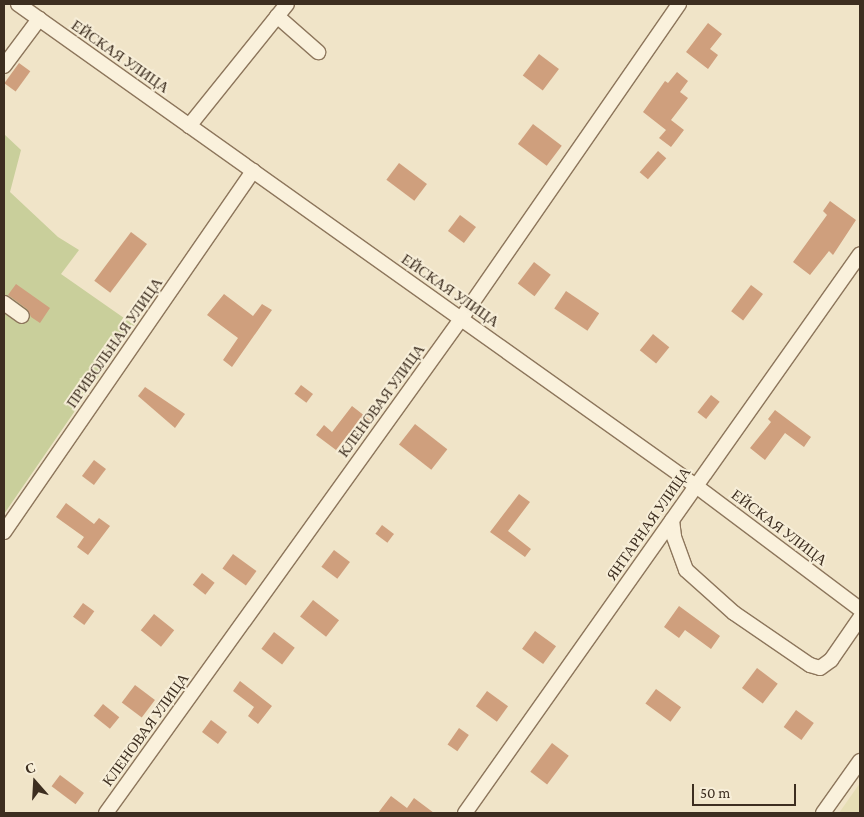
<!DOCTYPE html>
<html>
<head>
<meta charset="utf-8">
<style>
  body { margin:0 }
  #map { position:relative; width:864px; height:817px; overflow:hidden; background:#f0e4c8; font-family:"Crimson Pro",serif }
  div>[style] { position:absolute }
  .farmland>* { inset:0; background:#e6deb5 }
  .green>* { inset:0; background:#c9cf9b }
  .building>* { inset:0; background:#cf9f7d; transform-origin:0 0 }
  .roads { filter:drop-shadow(1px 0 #8d765c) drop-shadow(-1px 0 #8d765c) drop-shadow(0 1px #8d765c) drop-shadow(0 -1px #8d765c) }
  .minor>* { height:14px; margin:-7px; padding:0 7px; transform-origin:7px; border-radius:7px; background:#faf1dc }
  span { translate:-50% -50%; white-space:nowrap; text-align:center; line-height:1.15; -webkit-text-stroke:4px #f7eed8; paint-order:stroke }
  .street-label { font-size:15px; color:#3d2e20 }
  .frame { position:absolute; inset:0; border:5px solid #3d2e20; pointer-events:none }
  .north { position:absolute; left:10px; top:757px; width:50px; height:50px; -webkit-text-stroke:4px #f7eed8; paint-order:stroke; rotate:341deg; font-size:14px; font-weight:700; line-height:20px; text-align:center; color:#3d2e20 }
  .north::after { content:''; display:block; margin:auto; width:18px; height:22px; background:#3d2e20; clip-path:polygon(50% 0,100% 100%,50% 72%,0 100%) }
  .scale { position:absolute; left:692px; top:784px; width:104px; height:22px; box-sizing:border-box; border:2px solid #3d2e20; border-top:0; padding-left:6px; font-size:15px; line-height:18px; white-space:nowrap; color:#3d2e20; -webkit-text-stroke:4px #f7eed8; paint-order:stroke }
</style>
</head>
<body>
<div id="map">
  <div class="farmland">
    <div style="clip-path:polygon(860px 783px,860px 813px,839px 813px)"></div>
  </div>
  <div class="green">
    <div style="clip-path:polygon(4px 134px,21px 150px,10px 192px,58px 237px,79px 250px,61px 274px,134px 325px,4px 514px)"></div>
  </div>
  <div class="building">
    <div style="clip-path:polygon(708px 23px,722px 34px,710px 49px,718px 55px,708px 69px,686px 52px)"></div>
    <div style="left:539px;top:54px;width:25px;height:27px;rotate:37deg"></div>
    <div style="left:19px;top:63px;width:14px;height:25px;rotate:36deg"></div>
    <div style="clip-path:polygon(677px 72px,688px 81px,680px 92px,688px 98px,671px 120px,684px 130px,671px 147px,659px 138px,666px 130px,643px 112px,665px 81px,668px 83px)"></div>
    <div style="left:533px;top:124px;width:36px;height:25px;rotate:37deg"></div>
    <div style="left:658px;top:151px;width:11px;height:28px;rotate:41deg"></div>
    <div style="left:399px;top:163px;width:35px;height:21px;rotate:37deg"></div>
    <div style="clip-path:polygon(830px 201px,856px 220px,833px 255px,829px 251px,810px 275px,793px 262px,827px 215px,823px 211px)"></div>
    <div style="left:460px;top:215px;width:20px;height:20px;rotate:37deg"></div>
    <div style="left:131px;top:232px;width:20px;height:61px;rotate:37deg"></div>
    <div style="left:534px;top:262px;width:21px;height:27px;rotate:37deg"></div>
    <div style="clip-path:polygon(16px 284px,50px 308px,40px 323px,31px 317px,27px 309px,8px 295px)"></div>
    <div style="left:751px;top:285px;width:15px;height:33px;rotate:37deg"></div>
    <div style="left:566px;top:291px;width:40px;height:21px;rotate:34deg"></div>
    <div style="clip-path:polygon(224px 294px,253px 316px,262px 304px,272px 310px,232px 367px,223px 360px,238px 338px,207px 315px)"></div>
    <div style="left:653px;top:334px;width:21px;height:21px;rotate:39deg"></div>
    <div style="left:301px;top:385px;width:15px;height:11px;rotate:37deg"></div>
    <div style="clip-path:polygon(145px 387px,185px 414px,175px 428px,138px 396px)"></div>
    <div style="left:711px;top:395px;width:11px;height:22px;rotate:38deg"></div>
    <div style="clip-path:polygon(352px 406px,370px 420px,356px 438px,349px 433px,336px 450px,316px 435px,324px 425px,332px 432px)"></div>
    <div style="clip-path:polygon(775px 410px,811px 437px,804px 447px,785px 433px,765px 460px,750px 448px,771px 422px,768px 419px)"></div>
    <div style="left:415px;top:424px;width:41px;height:26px;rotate:38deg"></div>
    <div style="left:94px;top:460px;width:15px;height:20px;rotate:37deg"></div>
    <div style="clip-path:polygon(519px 494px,530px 502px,508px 531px,531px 549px,525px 557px,490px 532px)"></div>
    <div style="clip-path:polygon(66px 503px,94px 524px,99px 518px,110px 526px,88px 555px,77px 547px,84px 537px,56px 517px)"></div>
    <div style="left:382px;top:525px;width:15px;height:11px;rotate:37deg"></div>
    <div style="left:334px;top:550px;width:20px;height:21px;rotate:37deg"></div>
    <div style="left:233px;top:554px;width:29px;height:18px;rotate:36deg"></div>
    <div style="left:202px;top:573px;width:16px;height:15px;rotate:38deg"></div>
    <div style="left:313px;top:600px;width:33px;height:21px;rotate:38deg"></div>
    <div style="left:83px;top:603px;width:14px;height:17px;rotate:36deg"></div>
    <div style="clip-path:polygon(679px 606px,720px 636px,711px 649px,685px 630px,679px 638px,664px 627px)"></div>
    <div style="left:154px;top:614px;width:26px;height:21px;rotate:39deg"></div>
    <div style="left:535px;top:631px;width:26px;height:22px;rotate:36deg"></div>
    <div style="left:274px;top:632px;width:26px;height:21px;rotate:37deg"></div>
    <div style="left:757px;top:668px;width:26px;height:25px;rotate:37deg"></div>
    <div style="clip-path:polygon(240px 681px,272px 706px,258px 724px,248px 716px,254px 707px,233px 691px)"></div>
    <div style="left:135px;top:685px;width:25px;height:22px;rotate:37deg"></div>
    <div style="left:656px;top:689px;width:31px;height:18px;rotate:36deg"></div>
    <div style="left:487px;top:691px;width:26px;height:19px;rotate:36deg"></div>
    <div style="left:103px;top:704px;width:21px;height:15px;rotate:39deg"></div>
    <div style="left:796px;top:710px;width:22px;height:21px;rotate:36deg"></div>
    <div style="left:211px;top:720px;width:20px;height:15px;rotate:37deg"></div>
    <div style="left:459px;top:728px;width:12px;height:20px;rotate:35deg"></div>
    <div style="left:552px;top:743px;width:21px;height:36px;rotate:37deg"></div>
    <div style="left:60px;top:775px;width:30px;height:14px;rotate:37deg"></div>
    <div style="clip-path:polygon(391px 796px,407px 808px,414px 798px,434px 813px,378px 813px)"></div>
  </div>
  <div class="roads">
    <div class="minor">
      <div style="left:18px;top:4px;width:832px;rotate:35.41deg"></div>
      <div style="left:696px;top:486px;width:205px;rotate:36.9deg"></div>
      <div style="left:277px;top:16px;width:55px;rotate:41.3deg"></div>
      <div style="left:4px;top:66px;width:59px;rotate:-53.3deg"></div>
      <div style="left:189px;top:126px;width:156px;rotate:-51.2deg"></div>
      <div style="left:4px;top:303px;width:22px;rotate:36deg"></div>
      <div style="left:672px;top:520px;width:17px;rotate:83deg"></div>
      <div style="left:674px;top:537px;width:35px;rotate:70deg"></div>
      <div style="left:686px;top:570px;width:64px;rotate:41.9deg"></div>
      <div style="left:734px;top:613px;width:92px;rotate:34.4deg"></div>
      <div style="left:810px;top:665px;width:10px;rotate:17deg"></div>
      <div style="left:820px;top:668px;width:14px;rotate:-36deg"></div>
      <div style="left:831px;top:660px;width:51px;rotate:-55.4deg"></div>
      <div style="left:4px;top:532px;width:439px;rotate:-55.4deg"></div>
      <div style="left:106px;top:813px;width:608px;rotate:-54.3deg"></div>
      <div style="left:461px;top:319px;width:383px;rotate:-55.3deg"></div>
      <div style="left:465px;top:813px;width:684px;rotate:-54.75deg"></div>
      <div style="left:823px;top:813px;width:64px;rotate:-54.6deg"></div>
    </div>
  </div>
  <div class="street-label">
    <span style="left:120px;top:57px;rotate:35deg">ЕЙСКАЯ УЛИЦА</span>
    <span style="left:450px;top:291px;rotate:35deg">ЕЙСКАЯ УЛИЦА</span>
    <span style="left:115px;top:343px;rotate:-55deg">ПРИВОЛЬНАЯ УЛИЦА</span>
    <span style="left:382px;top:401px;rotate:-54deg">КЛЕНОВАЯ УЛИЦА</span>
    <span style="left:649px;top:524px;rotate:-55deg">ЯНТАРНАЯ УЛИЦА</span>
    <span style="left:779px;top:528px;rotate:37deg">ЕЙСКАЯ УЛИЦА</span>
    <span style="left:146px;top:730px;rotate:-54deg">КЛЕНОВАЯ УЛИЦА</span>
  </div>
  <div class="frame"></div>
  <div class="north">С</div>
  <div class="scale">50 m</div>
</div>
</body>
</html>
